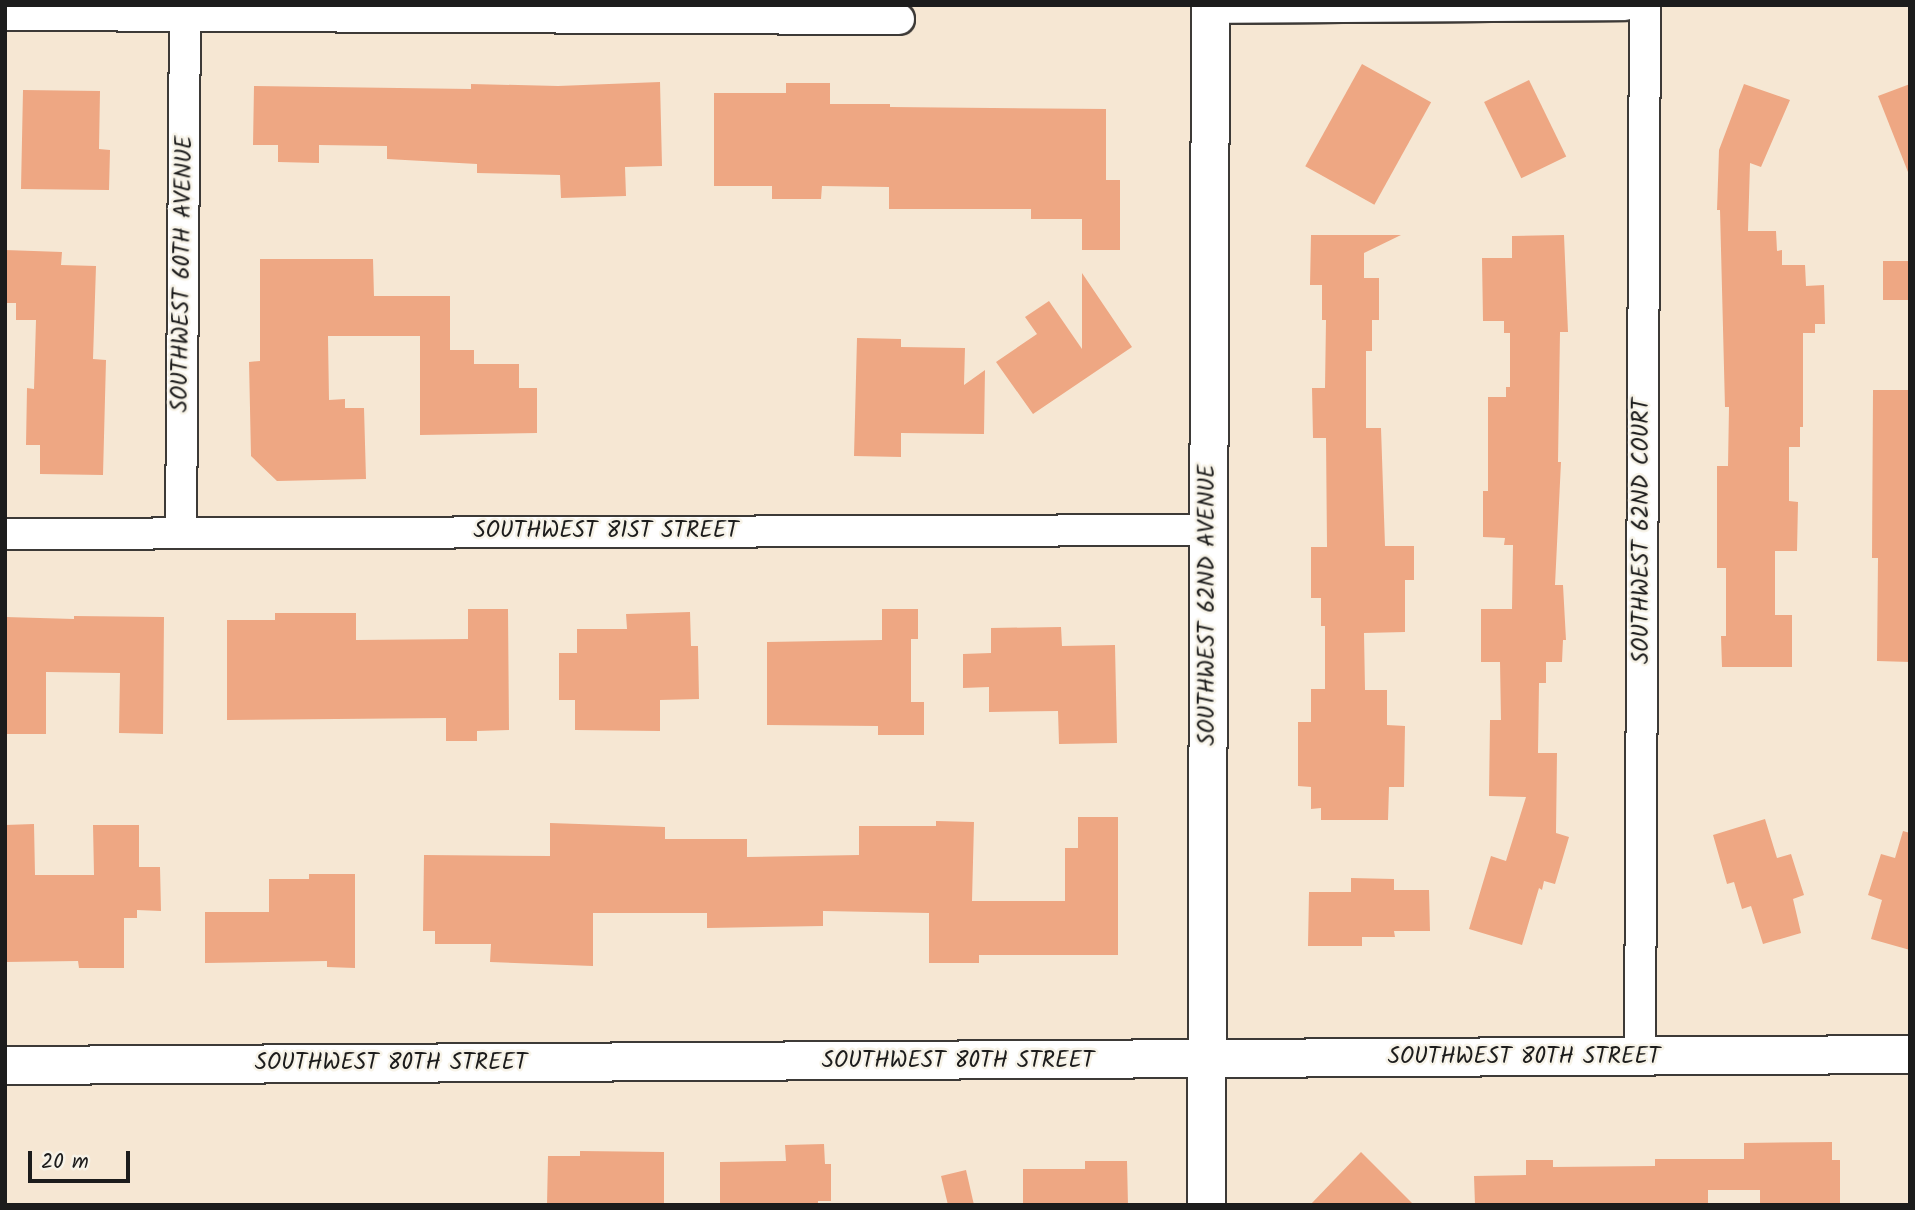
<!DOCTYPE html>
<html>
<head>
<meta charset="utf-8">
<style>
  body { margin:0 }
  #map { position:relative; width:1915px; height:1210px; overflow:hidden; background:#f6e7d3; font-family:Kalam,sans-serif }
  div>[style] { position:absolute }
  .building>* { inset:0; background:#eea783; transform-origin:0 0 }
  .roads { filter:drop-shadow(2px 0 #3d3a37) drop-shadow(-2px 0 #3d3a37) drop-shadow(0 2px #3d3a37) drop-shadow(0 -2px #3d3a37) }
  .minor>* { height:30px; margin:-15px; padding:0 15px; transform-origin:15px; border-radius:15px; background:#fff }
  .tertiary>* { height:37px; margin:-18.5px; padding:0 18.5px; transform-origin:18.5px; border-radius:18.5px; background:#fff }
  span { translate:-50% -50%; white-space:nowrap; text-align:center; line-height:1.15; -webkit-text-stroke:5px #f7f3e8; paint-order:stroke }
  .street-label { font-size:23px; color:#1c1c1c }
  .frame { position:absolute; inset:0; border:7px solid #1c1c1c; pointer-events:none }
  .scale { position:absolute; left:28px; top:1151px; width:102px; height:32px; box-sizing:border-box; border:4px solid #1c1c1c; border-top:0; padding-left:9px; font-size:21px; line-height:24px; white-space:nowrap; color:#1c1c1c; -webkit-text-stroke:5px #f7f3e8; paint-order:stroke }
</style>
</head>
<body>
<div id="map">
  <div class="building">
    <div style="left:1362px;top:64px;width:79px;height:117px;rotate:29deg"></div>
    <div style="left:1529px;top:80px;width:85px;height:50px;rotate:64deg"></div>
    <div style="clip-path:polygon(660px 82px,662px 166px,625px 167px,626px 196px,561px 198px,560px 175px,477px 173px,477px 164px,387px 159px,387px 146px,319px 145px,319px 163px,278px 162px,278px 145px,253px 145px,254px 86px,471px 89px,471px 84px,558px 86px)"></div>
    <div style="clip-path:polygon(786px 83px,830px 83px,830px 104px,890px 104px,890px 107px,1106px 109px,1106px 180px,1120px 180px,1120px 250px,1082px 250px,1082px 219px,1031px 219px,1031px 209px,889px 209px,889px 187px,822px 186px,821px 199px,772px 199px,772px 186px,714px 186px,714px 93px,786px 93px)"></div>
    <div style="clip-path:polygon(1744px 84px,1790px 100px,1761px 167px,1750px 163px,1748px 231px,1776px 231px,1777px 251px,1782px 250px,1782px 265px,1805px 265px,1806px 286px,1824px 285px,1825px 324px,1815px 324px,1815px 333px,1803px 333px,1803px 427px,1800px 427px,1800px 447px,1789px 447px,1789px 501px,1798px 502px,1797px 551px,1775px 551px,1775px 615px,1792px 615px,1792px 667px,1722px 667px,1721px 636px,1726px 636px,1726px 568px,1717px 568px,1717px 466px,1728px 466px,1729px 407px,1725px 407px,1720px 210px,1717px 210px,1719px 150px)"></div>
    <div style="clip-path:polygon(1910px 84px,1910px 172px,1908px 172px,1878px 96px)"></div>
    <div style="clip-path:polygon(23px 90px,100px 91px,99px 149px,110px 150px,109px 190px,21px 189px)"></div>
    <div style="clip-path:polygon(1311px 235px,1401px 235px,1364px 253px,1364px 278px,1379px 278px,1379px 320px,1372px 320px,1372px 351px,1366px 351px,1366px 428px,1381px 428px,1385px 546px,1414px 546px,1414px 580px,1405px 580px,1405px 632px,1364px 633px,1365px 690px,1387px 690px,1387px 725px,1405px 726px,1404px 787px,1389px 787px,1388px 820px,1321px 820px,1321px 808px,1311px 809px,1311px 787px,1298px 786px,1298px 722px,1311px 722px,1311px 689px,1325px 689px,1325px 626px,1321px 626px,1321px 598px,1311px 598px,1311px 547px,1327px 547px,1326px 438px,1313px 438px,1312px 388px,1325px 388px,1326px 320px,1322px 320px,1322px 285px,1310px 285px)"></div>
    <div style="clip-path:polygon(1564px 235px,1568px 332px,1560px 332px,1558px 462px,1561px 462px,1555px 585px,1563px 585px,1566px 640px,1563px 640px,1562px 662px,1546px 662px,1546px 683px,1539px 683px,1538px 753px,1557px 753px,1556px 833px,1569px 837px,1555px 884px,1544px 881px,1542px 890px,1539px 888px,1522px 945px,1469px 929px,1491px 856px,1506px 861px,1526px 797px,1489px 796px,1490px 720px,1501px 720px,1500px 662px,1481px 662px,1481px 609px,1512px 609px,1513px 545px,1504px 545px,1505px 538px,1483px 537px,1483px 491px,1488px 491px,1488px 397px,1506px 397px,1506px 387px,1510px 387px,1510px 333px,1504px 333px,1504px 321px,1483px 321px,1482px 258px,1512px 258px,1512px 236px)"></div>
    <div style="clip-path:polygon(5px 250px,62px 252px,61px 265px,96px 266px,93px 359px,106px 360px,103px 475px,40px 474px,40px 445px,26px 445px,27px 388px,34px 389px,36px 320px,16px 320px,16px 303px,5px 303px)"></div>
    <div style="clip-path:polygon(260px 259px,373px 259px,374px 296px,450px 296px,450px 350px,474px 350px,474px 364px,519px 364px,519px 388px,537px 388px,537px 433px,420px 435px,420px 336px,328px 336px,329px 400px,345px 399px,345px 408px,364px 408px,366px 479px,277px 481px,251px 456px,249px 362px,260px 361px)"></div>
    <div style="left:1883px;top:261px;width:27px;height:39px"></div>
    <div style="clip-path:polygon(1082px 273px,1132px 347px,1033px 414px,996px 362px,1037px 334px,1025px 317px,1049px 301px,1082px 349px)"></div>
    <div style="clip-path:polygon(857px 338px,901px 339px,901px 347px,965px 348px,964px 385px,985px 370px,984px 434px,901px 433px,901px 457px,854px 456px)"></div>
    <div style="clip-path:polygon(1873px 390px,1910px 390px,1910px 662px,1877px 661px,1878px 558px,1872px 558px)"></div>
    <div style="clip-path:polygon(468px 609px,508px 609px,509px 730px,477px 731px,477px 741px,446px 741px,446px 718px,227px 720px,227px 620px,275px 620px,275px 613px,356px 613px,356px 640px,468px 639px)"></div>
    <div style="clip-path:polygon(882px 609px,918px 609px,918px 639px,911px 639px,911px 702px,924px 702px,924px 735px,878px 735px,878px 726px,767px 725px,767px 642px,882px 640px)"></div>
    <div style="clip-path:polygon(690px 612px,691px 646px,698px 646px,699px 699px,660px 700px,660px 731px,575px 730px,575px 700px,559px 700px,559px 653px,577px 653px,577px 629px,627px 629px,626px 614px)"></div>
    <div style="clip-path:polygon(74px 616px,164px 617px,163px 734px,119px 733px,120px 673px,46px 672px,46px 734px,5px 734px,5px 617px,74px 619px)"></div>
    <div style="clip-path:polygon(1061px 627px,1062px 646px,1115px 645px,1117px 743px,1059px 744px,1058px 711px,989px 712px,989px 687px,963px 688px,963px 654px,991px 653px,991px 628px)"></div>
    <div style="clip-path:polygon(1078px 817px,1118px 817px,1118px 955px,979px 955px,979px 963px,929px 963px,929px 913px,823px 911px,823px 926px,707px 928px,707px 913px,593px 913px,593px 966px,490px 962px,491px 944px,435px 944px,435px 931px,423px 931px,424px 855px,550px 856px,550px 823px,665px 827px,665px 839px,747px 839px,747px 857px,859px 855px,859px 826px,936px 826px,936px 821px,974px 822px,972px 901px,1065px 901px,1065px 848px,1078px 848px)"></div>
    <div style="clip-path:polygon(1765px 819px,1777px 858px,1791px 854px,1804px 895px,1793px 899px,1801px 933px,1763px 944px,1751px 906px,1742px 909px,1734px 882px,1727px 884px,1713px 835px)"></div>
    <div style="clip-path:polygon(34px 824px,35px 875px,94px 875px,93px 825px,139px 825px,139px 867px,160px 867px,161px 911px,137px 910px,137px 918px,124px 918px,124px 968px,79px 968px,78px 961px,5px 962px,5px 825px)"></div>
    <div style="clip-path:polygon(1903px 831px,1910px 833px,1910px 950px,1871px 939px,1882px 900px,1868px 895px,1881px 854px,1895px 858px)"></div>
    <div style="clip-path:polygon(309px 874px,355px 874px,355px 968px,327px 967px,327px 961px,205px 963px,205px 912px,269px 912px,269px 879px,309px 879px)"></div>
    <div style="clip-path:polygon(1351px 878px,1394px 879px,1394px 890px,1429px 890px,1430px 931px,1394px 931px,1395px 937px,1362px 937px,1362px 946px,1308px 946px,1309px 892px,1351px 892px)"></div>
    <div style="clip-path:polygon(1832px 1142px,1832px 1160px,1840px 1160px,1840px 1205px,1760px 1205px,1760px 1190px,1708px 1190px,1708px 1205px,1475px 1205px,1474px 1176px,1526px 1175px,1526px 1160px,1553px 1160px,1553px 1167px,1655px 1166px,1655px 1159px,1744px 1159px,1744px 1143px)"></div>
    <div style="clip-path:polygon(824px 1144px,825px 1164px,831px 1164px,831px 1201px,818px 1201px,818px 1205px,720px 1205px,720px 1162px,786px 1161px,785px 1145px)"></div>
    <div style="clip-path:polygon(580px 1151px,664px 1152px,664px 1205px,547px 1205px,548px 1156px,580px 1156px)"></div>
    <div style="clip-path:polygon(1361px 1152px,1414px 1205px,1310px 1205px)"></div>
    <div style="clip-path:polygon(1085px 1161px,1127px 1161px,1128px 1205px,1023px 1205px,1023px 1169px,1085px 1169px)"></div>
    <div style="clip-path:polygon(966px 1170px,974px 1205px,948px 1205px,941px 1176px)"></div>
  </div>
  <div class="roads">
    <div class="minor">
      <div style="left:1210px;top:8px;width:415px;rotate:-0.4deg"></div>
      <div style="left:5px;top:15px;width:894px;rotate:0.26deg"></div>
      <div style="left:181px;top:533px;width:518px;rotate:-89.56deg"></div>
      <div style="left:5px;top:534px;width:1202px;rotate:-0.19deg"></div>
      <div style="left:1640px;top:1056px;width:1051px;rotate:-89.73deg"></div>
    </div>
    <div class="tertiary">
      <div style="left:5px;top:1065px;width:1905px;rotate:-0.33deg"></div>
      <div style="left:1206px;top:1205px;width:1200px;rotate:-89.81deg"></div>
    </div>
  </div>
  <div class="street-label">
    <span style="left:183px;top:274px;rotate:-89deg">SOUTHWEST 60TH AVENUE</span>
    <span style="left:606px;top:531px">SOUTHWEST 81ST STREET</span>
    <span style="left:1642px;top:531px;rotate:-90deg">SOUTHWEST 62ND COURT</span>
    <span style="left:1208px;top:605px;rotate:-90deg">SOUTHWEST 62ND AVENUE</span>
    <span style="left:1524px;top:1057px">SOUTHWEST 80TH STREET</span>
    <span style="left:958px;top:1061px">SOUTHWEST 80TH STREET</span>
    <span style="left:391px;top:1063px">SOUTHWEST 80TH STREET</span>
  </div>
  <div class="frame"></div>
  <div class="scale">20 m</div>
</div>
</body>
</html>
